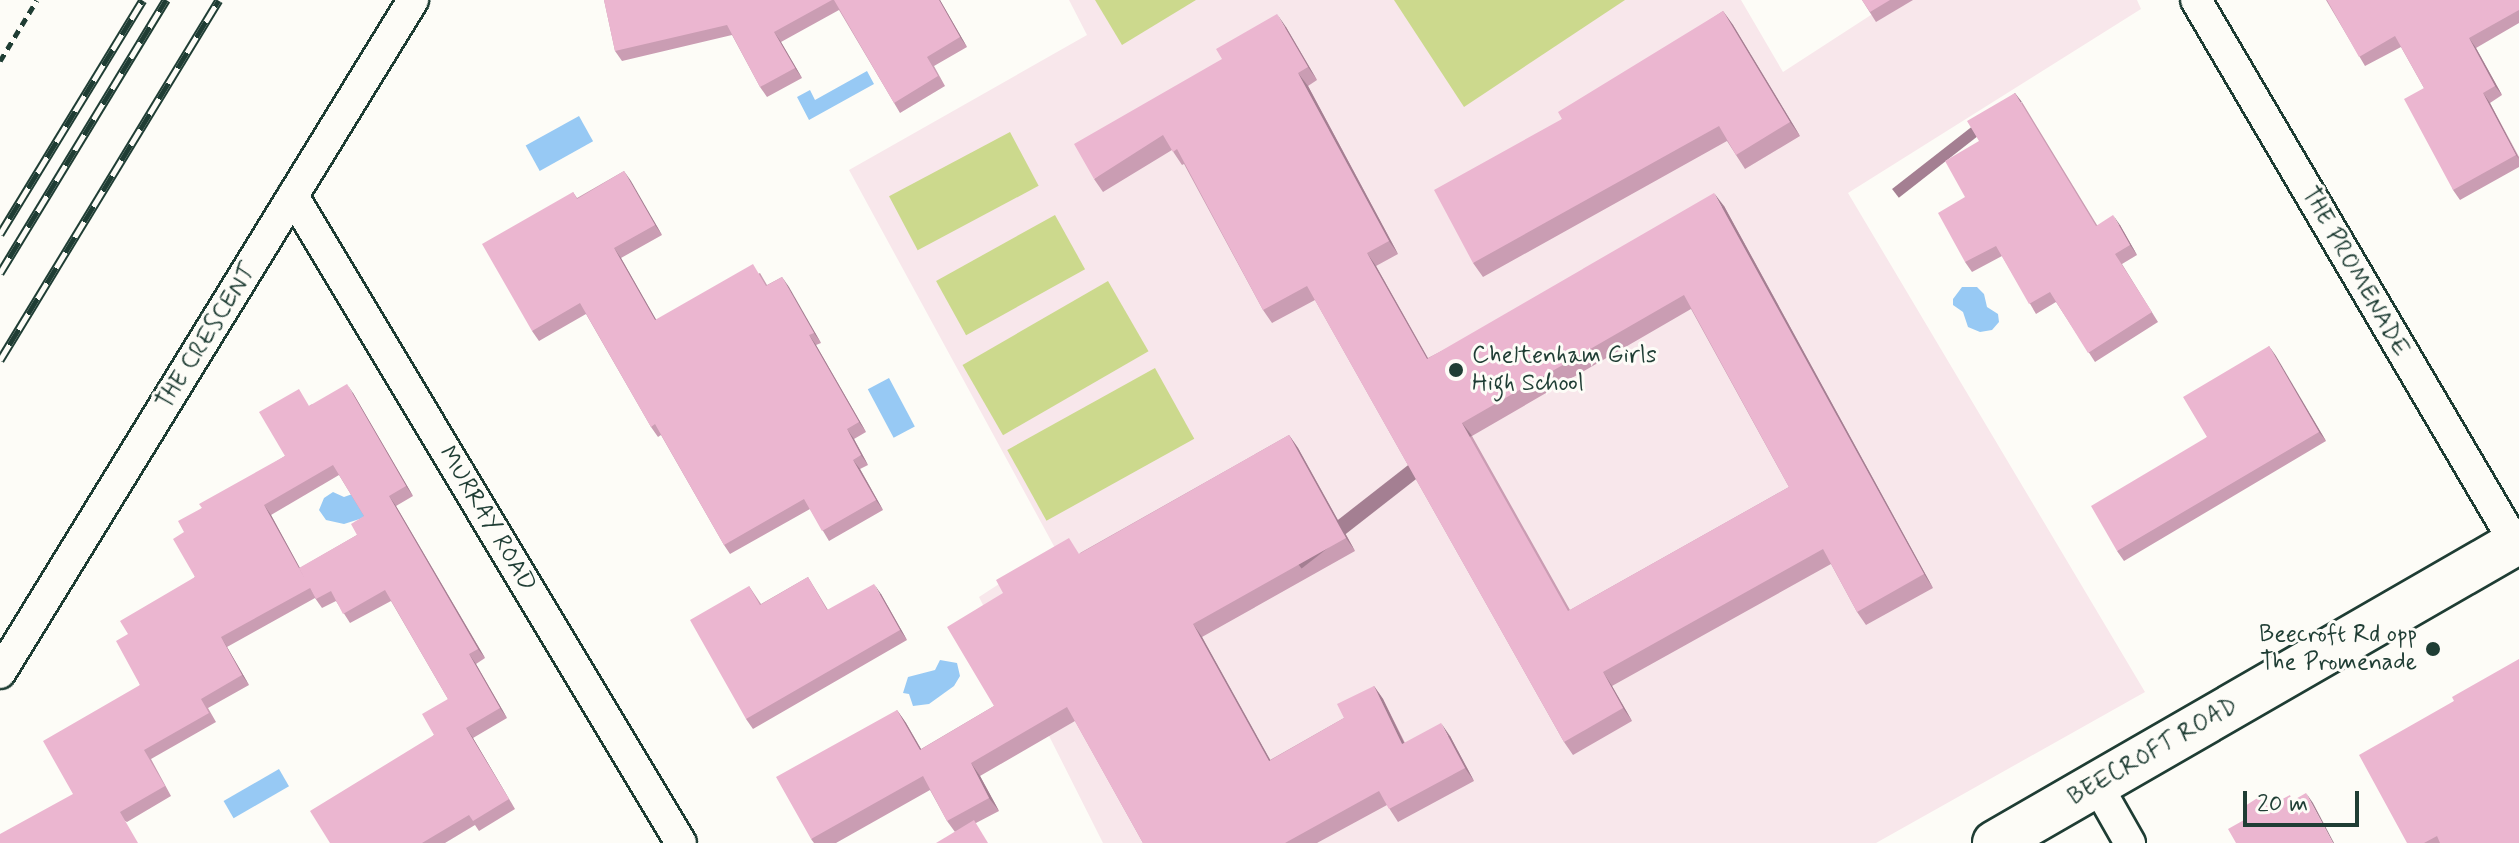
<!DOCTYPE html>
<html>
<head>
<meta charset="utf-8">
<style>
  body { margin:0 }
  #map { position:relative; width:2519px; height:843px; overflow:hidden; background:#fdfcf7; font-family:Mynerve,sans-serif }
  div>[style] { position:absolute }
  .built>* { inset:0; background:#f8e7eb }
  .green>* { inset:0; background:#ccd98d; transform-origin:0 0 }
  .water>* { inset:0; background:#97c9f4; transform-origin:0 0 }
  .path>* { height:5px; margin-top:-2.5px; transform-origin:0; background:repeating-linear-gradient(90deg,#1f3d34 0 8px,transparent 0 14px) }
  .roads { filter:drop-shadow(2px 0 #1f3d34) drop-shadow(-2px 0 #1f3d34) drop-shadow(0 2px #1f3d34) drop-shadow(0 -2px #1f3d34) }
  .street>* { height:30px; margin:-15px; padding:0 15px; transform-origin:15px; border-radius:15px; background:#fdfcf7 }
  .primary>* { height:44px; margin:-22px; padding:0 22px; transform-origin:22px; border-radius:22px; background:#fdfcf7 }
  .rail>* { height:9px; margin-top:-4.5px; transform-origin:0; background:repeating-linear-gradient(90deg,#fdfcf7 0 18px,#1f3d34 0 36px); box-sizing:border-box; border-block:2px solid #1f3d34 }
  .wall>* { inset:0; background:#ca9db3 }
  .shaded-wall>* { inset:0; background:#a47f92; transform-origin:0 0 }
  .building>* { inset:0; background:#ebb6d0 }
  .dots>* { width:22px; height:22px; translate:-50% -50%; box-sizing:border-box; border:4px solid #fdfcf7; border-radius:50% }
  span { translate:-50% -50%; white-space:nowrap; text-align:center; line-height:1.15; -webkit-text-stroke:6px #fdfcf7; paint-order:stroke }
  .street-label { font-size:24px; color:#1f3d34 }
  .poi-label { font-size:24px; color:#1f3d34 }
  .left { translate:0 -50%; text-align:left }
  .right { translate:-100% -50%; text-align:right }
  .scale { position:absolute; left:2243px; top:791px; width:116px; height:36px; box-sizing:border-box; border:4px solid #1f3d34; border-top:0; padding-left:10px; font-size:24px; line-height:28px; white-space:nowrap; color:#1f3d34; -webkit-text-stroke:6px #fdfcf7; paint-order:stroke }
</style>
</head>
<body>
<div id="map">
  <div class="built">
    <div style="clip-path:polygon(1069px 0,1741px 0,1783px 72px,1894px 0,2137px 0,2141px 9px,1848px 193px,2145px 692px,1876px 843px,1103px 843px,979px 597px,1055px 548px,849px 170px,1087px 35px)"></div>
  </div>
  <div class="green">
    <div style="clip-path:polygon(1095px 0,1196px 0,1122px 45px)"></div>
    <div style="clip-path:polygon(1394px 0,1625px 0,1464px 107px)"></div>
    <div style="left:1010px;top:132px;width:61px;height:137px;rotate:62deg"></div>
    <div style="left:1055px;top:215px;width:62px;height:136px;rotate:61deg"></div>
    <div style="left:1108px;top:281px;width:81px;height:168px;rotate:60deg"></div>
    <div style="left:1155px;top:368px;width:81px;height:169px;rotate:61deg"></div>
  </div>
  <div class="water">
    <div style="clip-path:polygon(867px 71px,874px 84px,809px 120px,797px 97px,810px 90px,815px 100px)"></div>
    <div style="left:579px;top:116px;width:29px;height:61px;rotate:61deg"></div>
    <div style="clip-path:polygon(1962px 287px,1977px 287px,1984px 294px,1987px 307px,1998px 314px,1999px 322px,1992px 330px,1980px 332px,1968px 327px,1963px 312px,1953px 305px,1953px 299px)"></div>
    <div style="left:889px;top:378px;width:55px;height:24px;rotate:62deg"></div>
    <div style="clip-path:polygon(333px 492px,344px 497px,358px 492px,369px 516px,344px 524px,326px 520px,319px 510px,324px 498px)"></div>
    <div style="clip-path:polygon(940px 660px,957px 663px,960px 676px,954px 686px,929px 704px,913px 706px,909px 694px,903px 693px,908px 677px,935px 670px)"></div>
    <div style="left:279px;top:769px;width:20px;height:64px;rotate:60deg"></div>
  </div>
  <div class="path">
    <div style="left:0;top:61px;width:71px;rotate:-58.8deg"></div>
  </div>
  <div class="roads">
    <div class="street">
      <div style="left:2196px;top:0;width:630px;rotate:59.57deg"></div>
      <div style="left:293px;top:196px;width:754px;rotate:59.05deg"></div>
      <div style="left:0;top:673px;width:790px;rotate:-58.46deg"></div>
      <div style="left:2097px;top:785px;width:67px;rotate:60.4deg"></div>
    </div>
    <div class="primary">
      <div style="left:1995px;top:843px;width:605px;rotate:-29.96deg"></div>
    </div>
  </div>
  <div class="rail">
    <div style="left:0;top:234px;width:274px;rotate:-58.6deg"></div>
    <div style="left:0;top:273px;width:320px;rotate:-58.7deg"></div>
    <div style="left:0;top:360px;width:421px;rotate:-58.7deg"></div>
  </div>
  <div class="wall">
    <div style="clip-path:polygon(604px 0,940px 0,967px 47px,934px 66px,945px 86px,900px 113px,839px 10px,781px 42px,802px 78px,767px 97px,760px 87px,732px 35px,622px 61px,615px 51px)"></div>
    <div style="clip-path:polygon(1862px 0,1913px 0,1876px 22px)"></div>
    <div style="clip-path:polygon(2326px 0,2519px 0,2519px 23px,2476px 48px,2502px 95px,2490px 103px,2519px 157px,2519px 167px,2460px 200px,2453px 190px,2424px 88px,2401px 47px,2365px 66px)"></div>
    <div style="clip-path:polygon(1723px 11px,1733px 25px,1800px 136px,1745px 169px,1727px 141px,1483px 277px,1473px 263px,1562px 119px)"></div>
    <div style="clip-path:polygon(evenodd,1286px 27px,1317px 80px,1308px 86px,1398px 254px,1376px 266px,1428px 358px,1724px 206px,1933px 588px,1866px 625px,1857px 612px,1831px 564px,1612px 686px,1632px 721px,1573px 755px,1564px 742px,1315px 300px,1272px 323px,1263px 310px,1184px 164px,1182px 165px,1172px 150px,1103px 192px,1094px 179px,1286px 27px,1691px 309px,1789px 487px,1570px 610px,1472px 436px,1691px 309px)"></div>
    <div style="clip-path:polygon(2022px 102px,2097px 225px,2120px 225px,2137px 255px,2122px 264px,2158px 322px,2095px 362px,2056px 302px,2036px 314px,2002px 256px,1972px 272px,1965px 262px,1979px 141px)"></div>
    <div style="clip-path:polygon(624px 171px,662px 235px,621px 258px,656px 320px,760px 273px,767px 285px,782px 277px,821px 343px,816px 345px,866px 432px,854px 439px,868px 465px,860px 469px,883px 510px,829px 541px,810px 509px,730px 554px,724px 545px,661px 435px,658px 437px,651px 427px,586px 314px,539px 341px,532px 331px,573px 192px,577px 198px)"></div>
    <div style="clip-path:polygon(2269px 346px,2326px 441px,2124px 561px,2117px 551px,2207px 437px)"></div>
    <div style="clip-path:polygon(evenodd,353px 393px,413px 496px,396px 506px,485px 658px,476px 664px,507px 718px,473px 738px,515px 809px,479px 831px,475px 825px,445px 843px,330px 843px,434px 735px,448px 699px,391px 601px,350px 623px,336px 601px,322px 608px,315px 598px,227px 647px,249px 685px,208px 708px,216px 722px,151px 759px,171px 796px,127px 822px,73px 794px,140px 685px,128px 634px,195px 577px,184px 532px,202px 508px,285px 456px,310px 405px,353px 393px,339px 475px,364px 516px,357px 535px,300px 568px,271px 515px,339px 475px)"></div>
    <div style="clip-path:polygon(1289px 435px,1298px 448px,1355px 551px,1202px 637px,1270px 760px,1344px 718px,1374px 686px,1383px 699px,1405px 743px,1450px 736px,1474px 781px,1398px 822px,1387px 805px,1317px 843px,1143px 843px,1075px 721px,980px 776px,999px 811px,976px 823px,955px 832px,947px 821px,930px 790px,836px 843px,814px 843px,811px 839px,897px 710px,906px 723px,921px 749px,994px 706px,1080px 553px)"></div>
    <div style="clip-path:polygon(808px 577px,828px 610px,881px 594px,907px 640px,753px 729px,746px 719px,749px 586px,761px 604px)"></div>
    <div style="clip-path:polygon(2454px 701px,2519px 843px,2407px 843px)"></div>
  </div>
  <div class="shaded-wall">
    <div style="clip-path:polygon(939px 0,940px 0,967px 47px,960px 37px)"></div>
    <div style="clip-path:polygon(1723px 11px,1733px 25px,1800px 136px,1790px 122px)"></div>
    <div style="clip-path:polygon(1277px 14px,1286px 27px,1317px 80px,1308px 67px)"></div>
    <div style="clip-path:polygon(774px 32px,781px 42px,802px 78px,795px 68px)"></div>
    <div style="clip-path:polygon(2469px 38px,2476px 48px,2502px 95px,2495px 86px)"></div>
    <div style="clip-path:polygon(1298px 73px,1308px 86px,1398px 254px,1389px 241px)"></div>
    <div style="left:2015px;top:93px;width:11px;height:156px;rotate:52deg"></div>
    <div style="clip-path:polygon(2483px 93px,2490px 103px,2519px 159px,2516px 155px)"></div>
    <div style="clip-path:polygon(624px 171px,631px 181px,662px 235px,655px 225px)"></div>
    <div style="clip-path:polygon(1714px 193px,1724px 206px,1933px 588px,1924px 574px)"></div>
    <div style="clip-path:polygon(2113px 215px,2120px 225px,2137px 255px,2130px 245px)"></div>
    <div style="clip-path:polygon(614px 248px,621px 258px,662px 330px,655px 320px)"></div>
    <div style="clip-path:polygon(1367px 253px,1376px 266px,1436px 373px,1427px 359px)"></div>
    <div style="clip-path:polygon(782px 277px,789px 287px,821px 343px,814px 333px)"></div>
    <div style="clip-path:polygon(809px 335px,816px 345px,866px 432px,859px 422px)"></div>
    <div style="clip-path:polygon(2269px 346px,2276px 356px,2326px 441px,2319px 432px)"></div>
    <div style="clip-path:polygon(347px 384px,353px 393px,413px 496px,406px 486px)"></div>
    <div style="left:1462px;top:423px;width:16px;height:216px;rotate:52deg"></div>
    <div style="clip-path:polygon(847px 429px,854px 439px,868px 465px,861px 455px)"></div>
    <div style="clip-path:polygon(1289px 435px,1298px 448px,1355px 551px,1346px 538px)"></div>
    <div style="clip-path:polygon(853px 460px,860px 469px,883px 510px,876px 500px)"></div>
    <div style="clip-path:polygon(389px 496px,396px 506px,485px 658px,478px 649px)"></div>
    <div style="clip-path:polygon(264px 505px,271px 515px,316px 598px,310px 588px)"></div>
    <div style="clip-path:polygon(874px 584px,881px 594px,907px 640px,900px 630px)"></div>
    <div style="clip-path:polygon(1193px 624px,1202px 637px,1278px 774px,1269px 761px)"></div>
    <div style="clip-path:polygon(221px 637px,227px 647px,249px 685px,242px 675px)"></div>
    <div style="clip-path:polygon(469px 654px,476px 664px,507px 718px,500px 708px)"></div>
    <div style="clip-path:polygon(1603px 672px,1612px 686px,1632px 721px,1623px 708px)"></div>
    <div style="clip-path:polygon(1374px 686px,1383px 699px,1411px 757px,1402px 744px)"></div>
    <div style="clip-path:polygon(897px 710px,906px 723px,929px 763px,920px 750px)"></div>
    <div style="clip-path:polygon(1441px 723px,1450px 736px,1474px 781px,1465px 768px)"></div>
    <div style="clip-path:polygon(466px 728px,473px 738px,515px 809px,509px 799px)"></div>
    <div style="clip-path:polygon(971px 763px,980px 776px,999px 811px,989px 798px)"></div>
    <div style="clip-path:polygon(2306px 793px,2313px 803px,2334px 843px,2333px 843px)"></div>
  </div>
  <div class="building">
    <div style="clip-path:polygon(604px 0,832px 0,774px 32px,795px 68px,760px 87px,727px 25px,615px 51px)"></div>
    <div style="clip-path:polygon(834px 0,939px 0,960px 37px,927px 57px,938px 76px,894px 103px)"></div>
    <div style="clip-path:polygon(1862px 0,1890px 0,1870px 12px)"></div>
    <div style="clip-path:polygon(2327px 0,2519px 0,2519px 10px,2469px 38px,2495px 86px,2483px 93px,2516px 155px,2453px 190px,2404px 99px,2424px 88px,2395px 36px,2359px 57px)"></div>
    <div style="clip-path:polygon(1723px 11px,1790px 122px,1736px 155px,1719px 126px,1473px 263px,1434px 190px,1562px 119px,1558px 112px)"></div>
    <div style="clip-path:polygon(evenodd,1277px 14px,1308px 67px,1298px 73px,1389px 241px,1367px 253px,1427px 359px,1714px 193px,1924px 574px,1857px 612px,1823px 549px,1603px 672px,1623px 708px,1564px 742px,1307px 286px,1263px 310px,1177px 149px,1173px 152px,1163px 135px,1094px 179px,1074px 144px,1222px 59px,1216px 49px,1277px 14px,1684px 295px,1789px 487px,1568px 611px,1462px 423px,1684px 295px)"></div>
    <div style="clip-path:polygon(2015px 93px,2096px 226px,2113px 215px,2130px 245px,2115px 254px,2152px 312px,2088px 353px,2050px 292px,2029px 304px,1996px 246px,1965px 262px,1938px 213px,1965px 197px,1945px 161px,1979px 141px,1967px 121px)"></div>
    <div style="clip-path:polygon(624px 171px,655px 225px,614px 248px,655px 320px,753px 264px,766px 286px,782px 277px,814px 333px,809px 335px,859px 422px,847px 429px,861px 455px,853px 460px,876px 500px,822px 531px,804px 499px,724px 545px,655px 424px,651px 427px,580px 303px,532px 331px,482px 244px,573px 192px,577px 199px)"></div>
    <div style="clip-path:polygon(2269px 346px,2319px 432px,2117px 551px,2091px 506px,2207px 437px,2183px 397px)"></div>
    <div style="clip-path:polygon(347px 384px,406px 486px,389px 496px,478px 649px,469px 654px,500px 708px,466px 728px,509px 799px,473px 821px,469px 815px,422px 843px,330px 843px,310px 811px,434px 735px,422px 714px,448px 699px,385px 590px,343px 614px,331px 591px,316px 599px,299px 568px,357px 535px,351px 524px,364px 516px,333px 465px,264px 505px,310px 588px,221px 637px,242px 675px,201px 699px,209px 713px,144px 750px,165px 786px,120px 812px,138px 843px,0 843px,0 834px,73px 794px,43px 741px,140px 685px,116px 641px,128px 634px,120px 621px,195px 577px,173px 539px,184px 532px,178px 521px,202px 508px,199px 504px,285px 456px,259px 412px,299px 389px,309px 406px)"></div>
    <div style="clip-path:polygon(1289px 435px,1346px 538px,1193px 624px,1269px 761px,1344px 718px,1337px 704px,1374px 686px,1402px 744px,1441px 723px,1465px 768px,1389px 809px,1379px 791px,1285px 843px,1143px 843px,1067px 707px,971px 763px,989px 798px,947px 821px,923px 776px,811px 839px,776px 777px,897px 710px,920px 750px,994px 706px,947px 627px,1003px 593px,996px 580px,1069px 538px,1079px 554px)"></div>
    <div style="clip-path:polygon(808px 577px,827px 610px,874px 584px,900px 630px,746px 719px,690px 620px,749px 586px,760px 605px)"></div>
    <div style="clip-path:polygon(2519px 659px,2519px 843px,2440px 843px,2437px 836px,2424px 843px,2407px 843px,2359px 755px,2454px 701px,2452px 697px)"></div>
    <div style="clip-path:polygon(2306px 793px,2333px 843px,2236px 843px,2228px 829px,2244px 820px,2245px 806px,2259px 797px,2273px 804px,2290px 795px,2292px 801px)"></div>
    <div style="clip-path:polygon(974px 820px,988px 843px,936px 843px)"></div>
  </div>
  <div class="dots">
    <div style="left:1456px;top:370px;background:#1f3d34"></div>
    <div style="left:2433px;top:649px;background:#1f3d34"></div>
  </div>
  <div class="street-label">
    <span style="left:2355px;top:272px;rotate:60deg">THE PROMENADE</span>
    <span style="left:207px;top:337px;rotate:-58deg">THE CRESCENT</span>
    <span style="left:487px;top:519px;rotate:59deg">MURRAY ROAD</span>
    <span style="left:2153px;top:752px;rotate:-30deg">BEECROFT ROAD</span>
  </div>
  <div class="poi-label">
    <span class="left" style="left:1472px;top:370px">Cheltenham Girls<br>High School</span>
    <span class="right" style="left:2417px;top:649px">Beecroft Rd opp<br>The Promenade</span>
  </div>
  <div class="scale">20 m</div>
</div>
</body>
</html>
